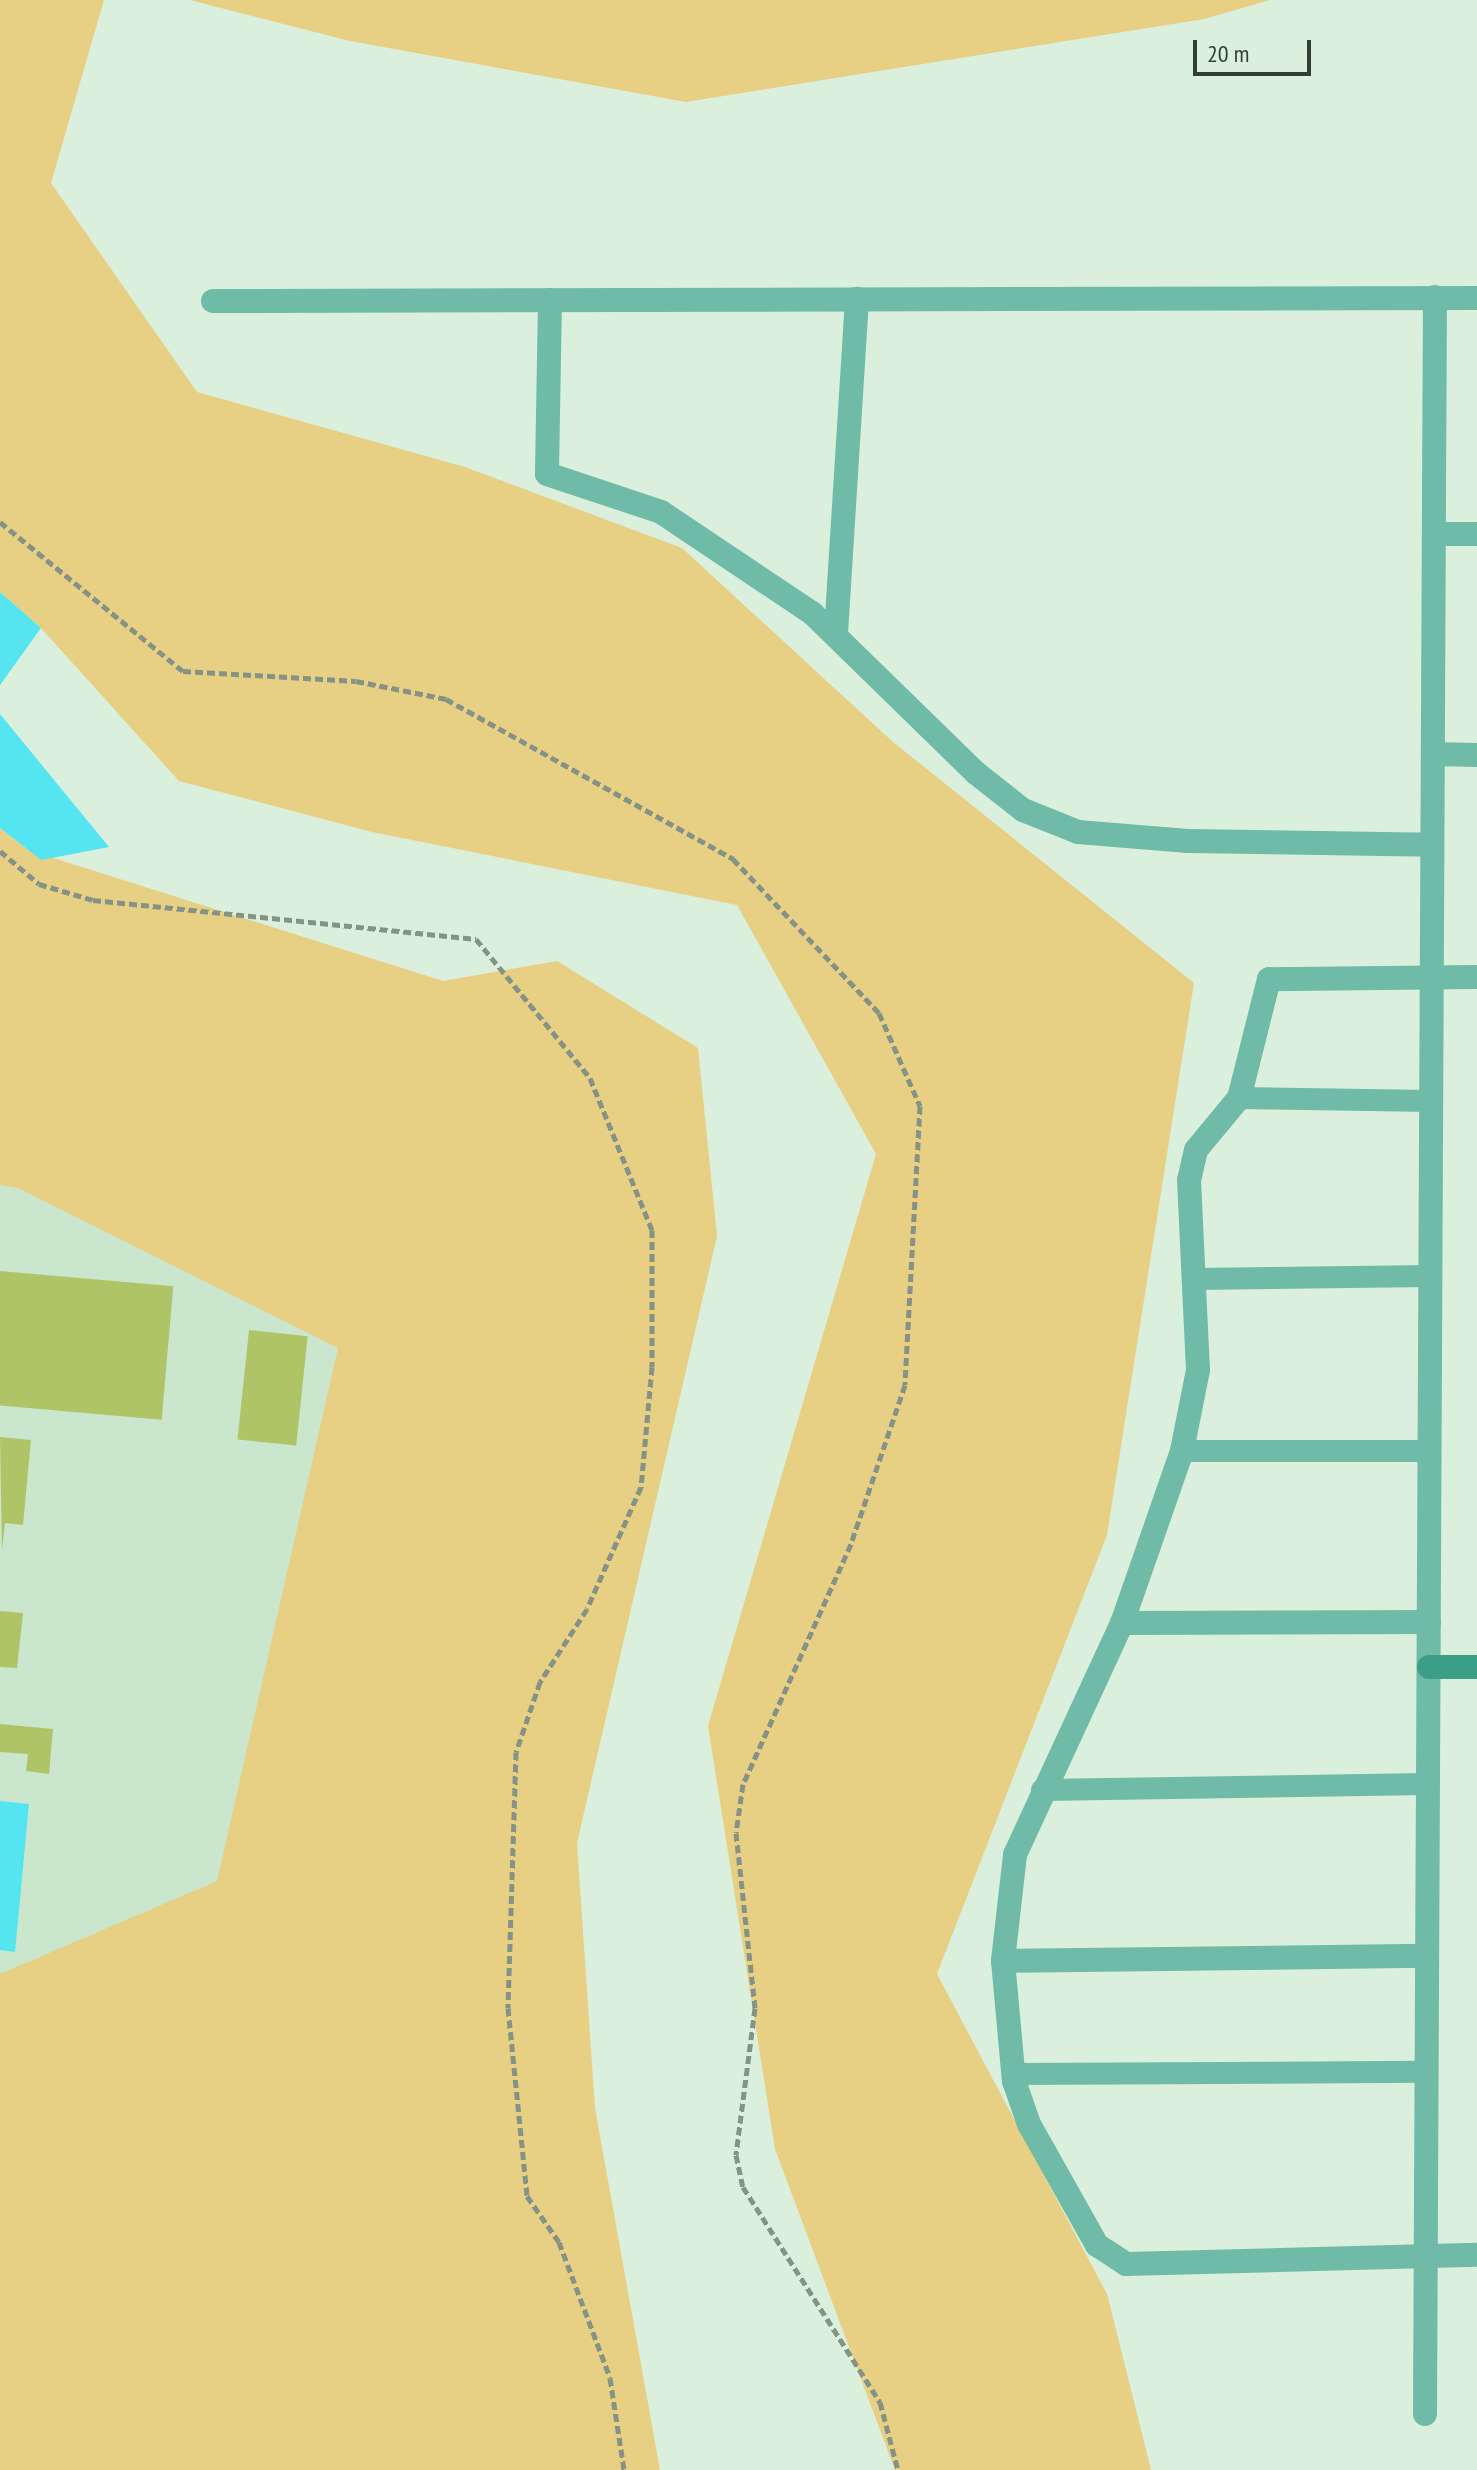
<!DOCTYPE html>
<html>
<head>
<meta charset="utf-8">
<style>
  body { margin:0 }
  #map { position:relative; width:1477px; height:2470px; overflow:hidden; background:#daf0dc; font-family:"PT Sans Narrow",sans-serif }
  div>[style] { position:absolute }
  .built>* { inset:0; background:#cae7cd }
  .green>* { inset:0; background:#e7cf84 }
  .water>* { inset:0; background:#54e5f0 }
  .building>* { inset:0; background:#afc467; transform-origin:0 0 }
  .path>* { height:5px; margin-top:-2.5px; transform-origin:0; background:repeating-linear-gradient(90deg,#849385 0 8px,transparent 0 12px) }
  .lane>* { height:22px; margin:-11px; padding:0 11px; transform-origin:11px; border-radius:11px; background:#6fbba7 }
  .street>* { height:24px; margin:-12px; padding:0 12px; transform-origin:12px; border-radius:12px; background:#6fbba7 }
  .secondary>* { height:24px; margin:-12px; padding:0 12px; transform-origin:12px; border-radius:12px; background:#3b9f88 }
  span { translate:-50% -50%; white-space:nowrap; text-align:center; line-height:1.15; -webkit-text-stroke:6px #daf0dc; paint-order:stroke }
  .scale { position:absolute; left:1193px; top:40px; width:118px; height:36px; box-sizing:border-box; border:4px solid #353e36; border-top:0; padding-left:10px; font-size:24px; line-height:28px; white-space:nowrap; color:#353e36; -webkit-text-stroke:6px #daf0dc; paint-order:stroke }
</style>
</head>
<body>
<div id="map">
  <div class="built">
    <div style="clip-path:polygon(0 1123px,359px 1320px,206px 1970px,0 2026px)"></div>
  </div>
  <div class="green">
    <div style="clip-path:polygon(0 0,104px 0,51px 183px,197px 392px,465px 467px,682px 548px,893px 742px,1194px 983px,1107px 1535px,937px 1974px,1107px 2294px,1151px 2470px,895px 2470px,775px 2149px,708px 1726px,876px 1154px,737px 905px,372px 832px,179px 781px,41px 628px,0 592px)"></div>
    <div style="clip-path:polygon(190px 0,1270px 0,1204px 19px,686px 102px,350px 41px)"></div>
    <div style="clip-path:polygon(0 828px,28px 850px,443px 981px,557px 961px,698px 1048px,717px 1236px,577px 1843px,595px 2108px,660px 2470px,0 2470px,0 1974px,217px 1881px,338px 1348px,18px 1188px,0 1185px)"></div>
  </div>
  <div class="water">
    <div style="clip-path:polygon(0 592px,41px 628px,0 685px)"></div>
    <div style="clip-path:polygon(0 714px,109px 847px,41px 860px,0 828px)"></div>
    <div style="clip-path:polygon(0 1801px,29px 1804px,15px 1952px,0 1950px)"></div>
  </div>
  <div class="building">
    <div style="left:0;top:1271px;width:174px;height:134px;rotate:5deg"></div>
    <div style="left:249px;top:1330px;width:59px;height:110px;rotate:6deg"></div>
    <div style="clip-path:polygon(0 1437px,31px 1440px,23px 1525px,5px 1523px,2px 1551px)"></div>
    <div style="clip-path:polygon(0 1611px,23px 1613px,17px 1668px,0 1667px)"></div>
    <div style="clip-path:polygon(0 1724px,53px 1729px,49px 1774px,26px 1771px,28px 1754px,0 1752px)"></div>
  </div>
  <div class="path">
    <div style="left:0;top:522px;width:236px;rotate:39.2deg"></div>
    <div style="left:183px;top:671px;width:173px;rotate:3.3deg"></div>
    <div style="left:356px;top:681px;width:92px;rotate:11.3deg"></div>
    <div style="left:446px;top:699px;width:329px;rotate:29.1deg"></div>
    <div style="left:733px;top:859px;width:212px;rotate:46.5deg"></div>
    <div style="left:879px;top:1013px;width:102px;rotate:66.2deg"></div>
    <div style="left:920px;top:1106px;width:279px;rotate:93.1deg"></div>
    <div style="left:905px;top:1385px;width:168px;rotate:108.8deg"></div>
    <div style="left:851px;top:1544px;width:263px;rotate:114.2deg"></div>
    <div style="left:743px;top:1784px;width:49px;rotate:98.1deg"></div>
    <div style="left:736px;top:1833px;width:176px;rotate:83.8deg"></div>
    <div style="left:755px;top:2008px;width:148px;rotate:97.4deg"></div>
    <div style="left:736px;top:2155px;width:33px;rotate:78deg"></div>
    <div style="left:743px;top:2187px;width:255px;rotate:57.5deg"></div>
    <div style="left:880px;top:2402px;width:70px;rotate:75.2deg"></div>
    <div style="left:0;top:851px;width:51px;rotate:40.2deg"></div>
    <div style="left:39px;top:884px;width:56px;rotate:16.5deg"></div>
    <div style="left:93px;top:900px;width:385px;rotate:5.8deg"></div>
    <div style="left:476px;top:939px;width:180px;rotate:50.6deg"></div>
    <div style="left:590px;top:1078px;width:164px;rotate:67.8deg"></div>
    <div style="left:652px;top:1230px;width:137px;rotate:90deg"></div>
    <div style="left:652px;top:1367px;width:121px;rotate:95.2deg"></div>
    <div style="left:641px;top:1487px;width:133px;rotate:113.9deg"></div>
    <div style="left:587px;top:1609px;width:87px;rotate:122.8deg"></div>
    <div style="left:540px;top:1682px;width:74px;rotate:108.9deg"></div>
    <div style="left:516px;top:1752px;width:256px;rotate:91.8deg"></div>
    <div style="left:508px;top:2008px;width:189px;rotate:84.2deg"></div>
    <div style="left:527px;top:2196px;width:56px;rotate:55.2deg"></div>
    <div style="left:559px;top:2242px;width:145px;rotate:69.4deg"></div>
    <div style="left:610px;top:2378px;width:93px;rotate:81.3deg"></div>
  </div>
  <div class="lane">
    <div style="left:1239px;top:1098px;width:192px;rotate:0.9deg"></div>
    <div style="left:1194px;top:1279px;width:236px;rotate:-0.7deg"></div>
    <div style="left:1182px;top:1451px;width:248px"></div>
    <div style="left:1042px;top:1790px;width:385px;rotate:-0.9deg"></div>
    <div style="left:1013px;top:2074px;width:413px;rotate:-0.3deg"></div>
  </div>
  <div class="street">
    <div style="left:550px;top:300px;width:174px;rotate:91deg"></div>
    <div style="left:547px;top:474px;width:120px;rotate:18.4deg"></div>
    <div style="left:661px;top:512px;width:182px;rotate:33.8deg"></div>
    <div style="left:812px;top:613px;width:229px;rotate:44.3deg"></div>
    <div style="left:976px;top:773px;width:60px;rotate:38.2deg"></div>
    <div style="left:1023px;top:810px;width:59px;rotate:21.8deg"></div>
    <div style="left:1078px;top:832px;width:110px;rotate:4.7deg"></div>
    <div style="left:1188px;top:841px;width:244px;rotate:0.9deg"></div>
    <div style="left:213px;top:301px;width:1264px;rotate:-0.14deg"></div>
    <div style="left:1434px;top:534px;width:43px"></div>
    <div style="left:836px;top:633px;width:335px;rotate:-86.4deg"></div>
    <div style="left:1433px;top:754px;width:44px;rotate:1.3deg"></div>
    <div style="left:1477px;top:977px;width:208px;rotate:179.4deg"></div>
    <div style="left:1269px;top:979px;width:123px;rotate:104.1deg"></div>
    <div style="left:1239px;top:1098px;width:67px;rotate:129.6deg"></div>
    <div style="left:1196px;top:1150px;width:31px;rotate:103deg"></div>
    <div style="left:1189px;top:1180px;width:190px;rotate:87.3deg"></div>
    <div style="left:1198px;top:1370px;width:83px;rotate:101.2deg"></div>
    <div style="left:1182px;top:1451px;width:182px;rotate:109.2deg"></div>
    <div style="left:1122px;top:1623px;width:255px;rotate:114.8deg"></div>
    <div style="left:1015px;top:1855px;width:107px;rotate:96.5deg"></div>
    <div style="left:1003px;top:1961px;width:121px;rotate:84.8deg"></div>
    <div style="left:1014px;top:2081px;width:46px;rotate:70.8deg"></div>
    <div style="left:1029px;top:2124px;width:139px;rotate:60.7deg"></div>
    <div style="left:1097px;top:2245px;width:35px;rotate:33deg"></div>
    <div style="left:1126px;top:2264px;width:351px;rotate:-1.5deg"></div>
    <div style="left:1122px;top:1623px;width:307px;rotate:-0.2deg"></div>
    <div style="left:1003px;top:1961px;width:424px;rotate:-0.7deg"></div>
    <div style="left:1425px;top:2414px;width:2117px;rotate:-89.73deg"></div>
  </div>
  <div class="secondary">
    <div style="left:1429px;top:1667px;width:48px"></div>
  </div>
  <div class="scale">20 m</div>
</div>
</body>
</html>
